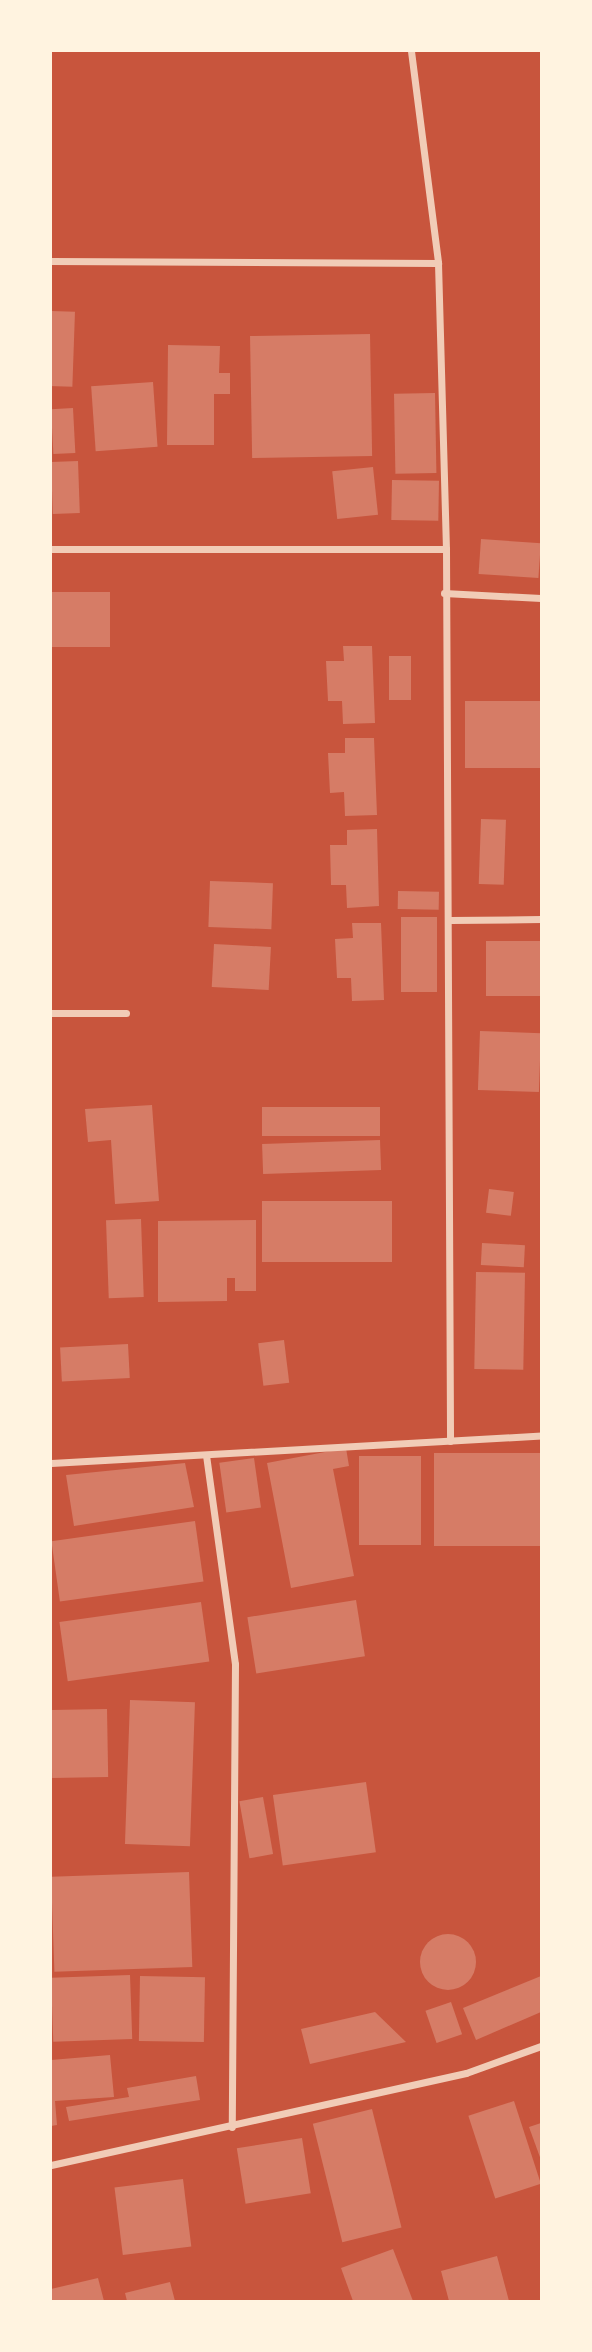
<!DOCTYPE html>
<html>
<head>
<meta charset="utf-8">
<style>
  body { margin:0 }
  #map { position:relative; width:592px; height:2352px; overflow:hidden; background:#c8553d; font-family:"Work Sans",sans-serif }
  div>[style] { position:absolute }
  .building>* { inset:0; background:#d67c66; transform-origin:0 0 }
  .round { border-radius:50% }
  .minor>* { height:7px; margin:-3.5px; padding:0 3.5px; transform-origin:3.5px; border-radius:3.5px; background:#f1ccb7 }
  span { translate:-50% -50%; white-space:nowrap; text-align:center; line-height:1.15; -webkit-text-stroke:5px #fff3e0; paint-order:stroke }
  .frame { position:absolute; inset:0; border:52px solid #fff3e0; pointer-events:none }
</style>
</head>
<body>
<div id="map">
  <div class="building">
    <div style="left:51px;top:311px;width:24px;height:75px;rotate:2deg"></div>
    <div style="left:370px;top:334px;width:122px;height:120px;rotate:89deg"></div>
    <div style="clip-path:polygon(168px 345px,220px 346px,219px 373px,230px 373px,230px 394px,214px 394px,214px 445px,167px 445px)"></div>
    <div style="left:153px;top:382px;width:65px;height:62px;rotate:86deg"></div>
    <div style="left:435px;top:393px;width:80px;height:41px;rotate:89deg"></div>
    <div style="left:73px;top:408px;width:45px;height:22px;rotate:87deg"></div>
    <div style="left:78px;top:461px;width:52px;height:27px;rotate:88deg"></div>
    <div style="left:373px;top:467px;width:48px;height:41px;rotate:84deg"></div>
    <div style="left:392px;top:480px;width:47px;height:40px;rotate:1deg"></div>
    <div style="left:481px;top:539px;width:60px;height:35px;rotate:4deg"></div>
    <div style="left:51px;top:592px;width:59px;height:55px"></div>
    <div style="clip-path:polygon(343px 646px,372px 646px,375px 723px,343px 724px,342px 701px,328px 701px,326px 661px,344px 661px)"></div>
    <div style="left:389px;top:656px;width:22px;height:44px"></div>
    <div style="left:541px;top:701px;width:67px;height:76px;rotate:90deg"></div>
    <div style="clip-path:polygon(345px 738px,374px 738px,377px 815px,345px 816px,344px 792px,330px 793px,328px 753px,345px 753px)"></div>
    <div style="left:481px;top:819px;width:25px;height:65px;rotate:2deg"></div>
    <div style="clip-path:polygon(377px 829px,379px 906px,347px 908px,346px 885px,331px 885px,330px 845px,347px 845px,347px 830px)"></div>
    <div style="left:210px;top:881px;width:63px;height:46px;rotate:2deg"></div>
    <div style="left:398px;top:891px;width:41px;height:18px;rotate:1deg"></div>
    <div style="left:401px;top:917px;width:36px;height:75px"></div>
    <div style="clip-path:polygon(352px 923px,381px 923px,384px 1000px,352px 1001px,351px 978px,337px 978px,335px 939px,353px 938px)"></div>
    <div style="left:541px;top:941px;width:55px;height:55px;rotate:90deg"></div>
    <div style="left:214px;top:944px;width:57px;height:43px;rotate:3deg"></div>
    <div style="left:480px;top:1031px;width:61px;height:59px;rotate:2deg"></div>
    <div style="clip-path:polygon(152px 1105px,159px 1201px,115px 1204px,111px 1140px,88px 1142px,85px 1109px)"></div>
    <div style="left:380px;top:1107px;width:29px;height:118px;rotate:90deg"></div>
    <div style="left:380px;top:1140px;width:30px;height:118px;rotate:88deg"></div>
    <div style="left:489px;top:1189px;width:25px;height:24px;rotate:7deg"></div>
    <div style="left:262px;top:1201px;width:130px;height:61px"></div>
    <div style="left:141px;top:1219px;width:78px;height:35px;rotate:88deg"></div>
    <div style="clip-path:polygon(256px 1220px,256px 1291px,235px 1291px,235px 1278px,227px 1278px,227px 1301px,158px 1302px,158px 1221px)"></div>
    <div style="left:482px;top:1243px;width:43px;height:22px;rotate:3deg"></div>
    <div style="left:476px;top:1272px;width:49px;height:97px;rotate:1deg"></div>
    <div style="left:284px;top:1340px;width:43px;height:26px;rotate:83deg"></div>
    <div style="left:128px;top:1344px;width:34px;height:68px;rotate:87deg"></div>
    <div style="clip-path:polygon(346px 1448px,349px 1466px,333px 1469px,354px 1576px,291px 1588px,267px 1463px)"></div>
    <div style="left:541px;top:1453px;width:93px;height:107px;rotate:90deg"></div>
    <div style="left:359px;top:1456px;width:62px;height:89px"></div>
    <div style="left:254px;top:1458px;width:50px;height:35px;rotate:82deg"></div>
    <div style="clip-path:polygon(185px 1463px,194px 1507px,74px 1526px,66px 1475px)"></div>
    <div style="left:195px;top:1521px;width:61px;height:145px;rotate:82deg"></div>
    <div style="left:356px;top:1600px;width:57px;height:110px;rotate:81deg"></div>
    <div style="left:201px;top:1602px;width:60px;height:143px;rotate:82deg"></div>
    <div style="left:130px;top:1700px;width:65px;height:144px;rotate:2deg"></div>
    <div style="left:107px;top:1709px;width:68px;height:56px;rotate:89deg"></div>
    <div style="left:366px;top:1782px;width:71px;height:94px;rotate:82deg"></div>
    <div style="left:263px;top:1797px;width:58px;height:24px;rotate:80deg"></div>
    <div style="left:189px;top:1872px;width:95px;height:138px;rotate:88deg"></div>
    <div class="round" style="left:420px;top:1934px;width:56px;height:56px"></div>
    <div style="left:130px;top:1975px;width:64px;height:79px;rotate:88deg"></div>
    <div style="left:140px;top:1976px;width:65px;height:65px;rotate:1deg"></div>
    <div style="clip-path:polygon(541px 1976px,541px 2012px,476px 2040px,463px 2008px)"></div>
    <div style="left:451px;top:2002px;width:34px;height:27px;rotate:71deg"></div>
    <div style="clip-path:polygon(375px 2012px,406px 2042px,310px 2064px,301px 2029px)"></div>
    <div style="clip-path:polygon(110px 2055px,114px 2097px,55px 2101px,57px 2125px,51px 2126px,51px 2060px)"></div>
    <div style="clip-path:polygon(196px 2076px,200px 2100px,69px 2121px,66px 2107px,129px 2097px,127px 2088px)"></div>
    <div style="left:514px;top:2101px;width:87px;height:48px;rotate:72deg"></div>
    <div style="left:372px;top:2109px;width:122px;height:61px;rotate:76deg"></div>
    <div style="clip-path:polygon(541px 2123px,541px 2160px,529px 2127px)"></div>
    <div style="left:302px;top:2138px;width:56px;height:66px;rotate:81deg"></div>
    <div style="left:183px;top:2179px;width:68px;height:69px;rotate:83deg"></div>
    <div style="clip-path:polygon(393px 2249px,413px 2301px,353px 2301px,341px 2268px)"></div>
    <div style="clip-path:polygon(497px 2256px,509px 2301px,449px 2301px,441px 2271px)"></div>
    <div style="clip-path:polygon(98px 2278px,104px 2301px,51px 2301px,51px 2289px)"></div>
    <div style="clip-path:polygon(170px 2282px,175px 2301px,127px 2301px,125px 2293px)"></div>
  </div>
  <div class="minor">
    <div style="left:411px;top:51px;width:214px;rotate:82.7deg"></div>
    <div style="left:438px;top:263px;width:286px;rotate:88.4deg"></div>
    <div style="left:446px;top:549px;width:892px;rotate:89.74deg"></div>
    <div style="left:51px;top:261px;width:387px;rotate:0.3deg"></div>
    <div style="left:51px;top:549px;width:395px"></div>
    <div style="left:444px;top:593px;width:97px;rotate:3deg"></div>
    <div style="left:450px;top:920px;width:91px;rotate:-0.6deg"></div>
    <div style="left:51px;top:1013px;width:75px"></div>
    <div style="left:206px;top:1455px;width:211px;rotate:82.1deg"></div>
    <div style="left:235px;top:1664px;width:463px;rotate:90.4deg"></div>
    <div style="left:51px;top:1463px;width:491px;rotate:-3.2deg"></div>
    <div style="left:51px;top:2165px;width:425px;rotate:-12.5deg"></div>
    <div style="left:466px;top:2073px;width:80px;rotate:-19.8deg"></div>
  </div>
  <div class="frame"></div>
</div>
</body>
</html>
